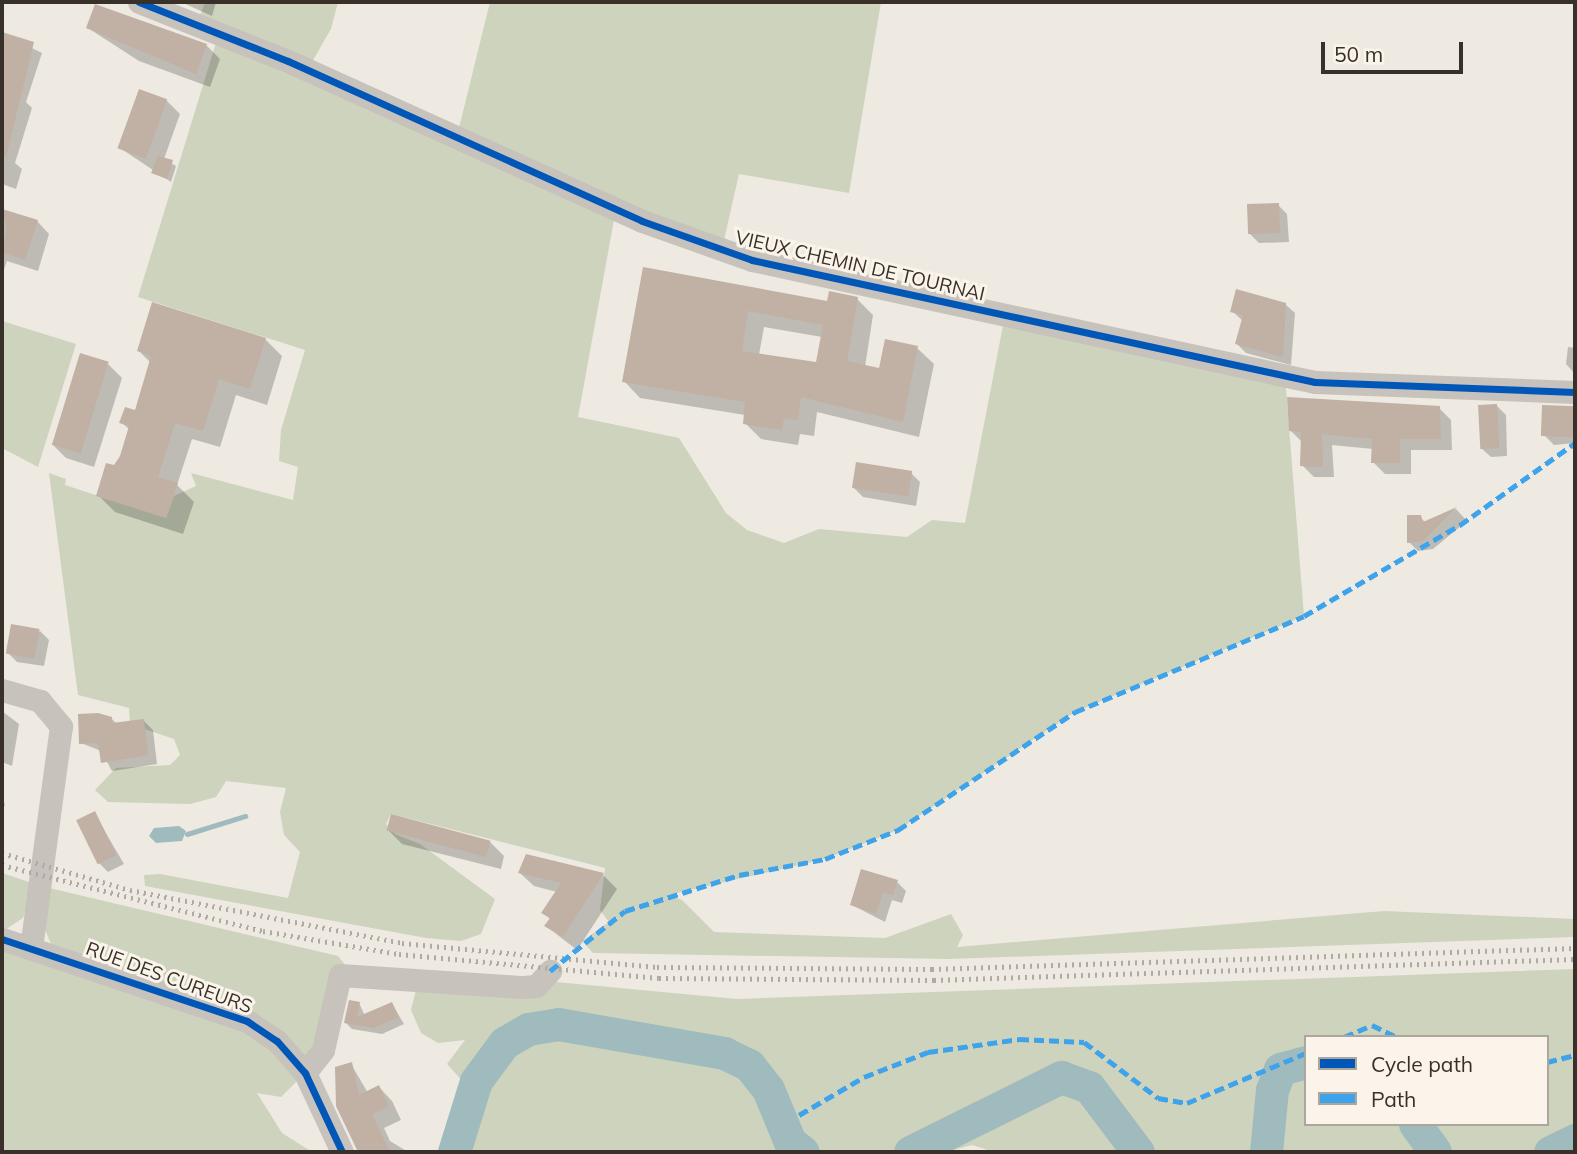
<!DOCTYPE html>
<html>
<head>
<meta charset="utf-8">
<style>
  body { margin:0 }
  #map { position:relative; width:1577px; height:1154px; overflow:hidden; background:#eeeae2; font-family:Mulish,sans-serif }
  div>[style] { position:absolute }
  .green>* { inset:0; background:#cdd3bd }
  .water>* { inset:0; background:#a0bbbe }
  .shadow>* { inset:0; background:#0003 }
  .stream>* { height:5px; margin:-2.5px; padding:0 2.5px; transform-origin:2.5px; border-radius:2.5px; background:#a0bbbe }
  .river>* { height:33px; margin:-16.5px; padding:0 16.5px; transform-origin:16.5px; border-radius:16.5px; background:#a0bbbe }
  .building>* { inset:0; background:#c1b0a4; transform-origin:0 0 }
  .street>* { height:23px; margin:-11.5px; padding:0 11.5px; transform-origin:11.5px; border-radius:11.5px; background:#c7c2bb }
  .rail>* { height:5px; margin-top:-2.5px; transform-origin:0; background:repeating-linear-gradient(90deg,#afaaa5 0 2px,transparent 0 7px) }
  .quiet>* { height:5px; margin-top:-2.5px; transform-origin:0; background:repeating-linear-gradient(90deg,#3fa3eb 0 10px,transparent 0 15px) }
  .cycleway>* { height:7px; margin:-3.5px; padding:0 3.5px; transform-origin:3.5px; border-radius:3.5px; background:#0057b8 }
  span { translate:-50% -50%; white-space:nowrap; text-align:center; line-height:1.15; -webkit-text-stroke:6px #faf4eb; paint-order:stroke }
  .street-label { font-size:19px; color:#383029 }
  .frame { position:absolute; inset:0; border:4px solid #383029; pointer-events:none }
  .legend { position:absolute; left:1304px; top:1035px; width:245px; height:91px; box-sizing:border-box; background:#faf4eb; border:2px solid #aca69d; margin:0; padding:9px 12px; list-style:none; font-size:21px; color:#383029 }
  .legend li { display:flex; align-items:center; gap:14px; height:35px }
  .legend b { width:35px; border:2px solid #aca69d }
  .scale { position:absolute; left:1321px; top:42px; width:142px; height:32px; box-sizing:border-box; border:4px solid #383029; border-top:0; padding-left:9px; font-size:21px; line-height:24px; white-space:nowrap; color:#383029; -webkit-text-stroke:5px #faf4eb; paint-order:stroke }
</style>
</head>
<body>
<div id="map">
  <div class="green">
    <div style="clip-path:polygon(205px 2px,338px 2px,331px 29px,308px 69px,457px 136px,490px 2px,881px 2px,849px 193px,739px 174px,722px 249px,616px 209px,578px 417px,679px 438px,726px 513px,747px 530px,784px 543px,819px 529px,907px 537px,932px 520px,965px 523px,1005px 315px,1285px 376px,1304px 616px,1075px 712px,898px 830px,825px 859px,668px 895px,682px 900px,714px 932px,885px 938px,951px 914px,963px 935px,957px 947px,1384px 911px,1575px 919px,1575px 937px,949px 959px,593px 953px,582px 941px,609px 922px,600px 910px,605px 868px,391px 814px,386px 824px,395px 834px,420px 844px,495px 899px,481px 934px,461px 941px,426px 938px,145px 886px,144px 875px,160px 874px,288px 898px,300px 852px,284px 835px,280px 812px,286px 788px,226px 781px,216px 797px,190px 804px,108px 802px,95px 790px,116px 768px,170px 765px,180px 755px,174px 739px,130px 724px,129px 708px,78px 695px,49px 473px,66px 479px,65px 485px,166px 518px,174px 496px,196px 486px,191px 473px,293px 500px,298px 467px,279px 461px,281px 430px,305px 350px,138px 297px,219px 33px,197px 24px)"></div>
    <div style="clip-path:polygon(2px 321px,76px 344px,38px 467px,2px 448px)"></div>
    <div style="clip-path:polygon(2px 873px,35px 884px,23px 918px,2px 932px)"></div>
    <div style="clip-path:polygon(45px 887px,338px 956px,350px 971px,305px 1073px,281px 1097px,257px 1093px,282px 1133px,312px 1152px,2px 1152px,2px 939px,51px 944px,41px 920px)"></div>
    <div style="clip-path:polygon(evenodd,1575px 969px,1575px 1152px,994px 1152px,972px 1145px,946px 1152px,467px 1152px,473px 1093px,447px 1064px,465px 1040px,438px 1043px,421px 1033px,411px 1010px,416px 990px,540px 991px,556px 982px,737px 999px,1575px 969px,1306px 1037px,1547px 1037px,1547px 1124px,1306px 1124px,1306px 1037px)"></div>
  </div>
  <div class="water">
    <div style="clip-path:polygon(179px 826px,186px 831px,182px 841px,156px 843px,149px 836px,154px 828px)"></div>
    <div style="clip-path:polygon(465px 1091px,478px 1095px,468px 1151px,450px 1152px)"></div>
  </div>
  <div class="shadow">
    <div style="clip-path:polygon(181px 2px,216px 2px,212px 16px)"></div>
    <div style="clip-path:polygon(88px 28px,206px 45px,220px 59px,210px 87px,139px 61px)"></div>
    <div style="clip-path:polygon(3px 34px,42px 53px,26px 102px,32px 108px,15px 163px,22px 169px,16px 189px,2px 184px)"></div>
    <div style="clip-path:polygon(166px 100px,180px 114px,164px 159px,176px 166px,171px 182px,120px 148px)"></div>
    <div style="clip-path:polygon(1278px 205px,1287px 214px,1289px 242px,1259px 243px,1250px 234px)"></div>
    <div style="clip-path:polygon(2px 210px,37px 221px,49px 234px,38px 271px,7px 261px,2px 275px)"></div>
    <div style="clip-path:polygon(evenodd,645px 269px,828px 303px,857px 299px,873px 315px,865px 367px,880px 370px,917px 348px,934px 364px,919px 437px,817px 412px,814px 436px,800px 434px,798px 445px,761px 439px,745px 423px,745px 415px,640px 398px,624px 381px,645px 269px,764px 327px,822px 337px,818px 364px,759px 355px,764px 327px)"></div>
    <div style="clip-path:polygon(1285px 304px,1295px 313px,1291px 365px,1246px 353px,1237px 344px,1243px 321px,1232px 311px)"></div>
    <div style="clip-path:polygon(265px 339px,282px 356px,267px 405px,236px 395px,220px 447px,192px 439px,177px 485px,194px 502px,183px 534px,115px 512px,98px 495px,121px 457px,130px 430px,121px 422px,136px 412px,151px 363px,139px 351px)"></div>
    <div style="clip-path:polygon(1568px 347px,1575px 348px,1575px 374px,1566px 364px)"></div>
    <div style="clip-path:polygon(108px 364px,122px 378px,94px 467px,66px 458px,52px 444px)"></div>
    <div style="clip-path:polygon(1497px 406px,1506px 415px,1507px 456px,1491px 457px,1481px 448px)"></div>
    <div style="clip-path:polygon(1544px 407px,1575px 407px,1575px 443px,1554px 445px,1545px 436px)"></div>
    <div style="clip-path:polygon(1439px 408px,1451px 420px,1452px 450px,1411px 450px,1411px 474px,1385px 474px,1373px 462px,1373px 449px,1332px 445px,1334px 477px,1314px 477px,1302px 465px,1303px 443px,1290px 430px)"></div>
    <div style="clip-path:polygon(911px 473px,920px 482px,916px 506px,863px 497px,854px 488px)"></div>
    <div style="clip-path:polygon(1456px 509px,1467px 521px,1433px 549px,1418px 551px,1409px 542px,1420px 517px,1426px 523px)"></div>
    <div style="clip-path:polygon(40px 631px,49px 640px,44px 666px,17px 662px,8px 653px)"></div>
    <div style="clip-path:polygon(2px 711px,19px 724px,12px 766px,2px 762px)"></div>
    <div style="clip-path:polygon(111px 718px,117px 724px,144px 721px,153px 730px,157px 764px,112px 771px,101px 751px,81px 743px)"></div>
    <div style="clip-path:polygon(2px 800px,5px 804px,2px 815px)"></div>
    <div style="clip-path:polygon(94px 813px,124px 864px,108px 872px,99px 863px)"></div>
    <div style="clip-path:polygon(388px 830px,490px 842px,504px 856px,501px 869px,402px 844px)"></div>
    <div style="clip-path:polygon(527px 856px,603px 875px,617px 889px,577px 950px,546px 926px,551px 920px,544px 913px,557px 892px,534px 886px,520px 873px)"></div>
    <div style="clip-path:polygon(897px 882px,906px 891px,902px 903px,892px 900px,885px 922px,852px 905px)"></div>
    <div style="clip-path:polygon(359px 1003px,365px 1016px,392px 1004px,404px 1024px,382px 1034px,352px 1029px,345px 1022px)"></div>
    <div style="clip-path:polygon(351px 1064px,368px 1093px,379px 1087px,392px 1101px,401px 1120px,384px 1128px,390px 1141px,408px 1152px,360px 1152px,338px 1105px)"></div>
  </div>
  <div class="stream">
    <div style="left:187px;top:834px;width:61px;rotate:-17.2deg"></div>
  </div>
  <div class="river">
    <div style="left:1415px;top:1124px;width:34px;rotate:54deg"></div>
    <div style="left:454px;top:1152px;width:74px;rotate:-72.8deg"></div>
    <div style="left:476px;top:1081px;width:47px;rotate:-53.6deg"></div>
    <div style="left:504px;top:1043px;width:28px;rotate:-30deg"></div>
    <div style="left:528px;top:1029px;width:30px;rotate:-9deg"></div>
    <div style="left:558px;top:1024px;width:169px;rotate:9.9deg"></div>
    <div style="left:724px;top:1053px;width:28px;rotate:26deg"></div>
    <div style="left:749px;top:1065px;width:31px;rotate:52deg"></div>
    <div style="left:768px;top:1089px;width:57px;rotate:67.5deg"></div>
    <div style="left:790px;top:1142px;width:16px;rotate:38deg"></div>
    <div style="left:910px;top:1152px;width:169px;rotate:-26.4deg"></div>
    <div style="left:1061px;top:1077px;width:30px;rotate:20deg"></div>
    <div style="left:1089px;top:1087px;width:81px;rotate:53deg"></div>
    <div style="left:1266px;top:1152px;width:62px;rotate:-84.5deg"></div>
    <div style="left:1272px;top:1090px;width:22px;rotate:-69deg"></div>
    <div style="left:1280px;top:1069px;width:27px;rotate:-15deg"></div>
    <div style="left:1550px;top:1152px;width:28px;rotate:-26deg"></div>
  </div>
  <div class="building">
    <div style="clip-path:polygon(95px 4px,207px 44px,196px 74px,86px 28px)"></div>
    <div style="clip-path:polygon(2px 32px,34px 42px,6px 157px,2px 157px)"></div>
    <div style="left:139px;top:89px;width:30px;height:63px;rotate:20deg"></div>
    <div style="clip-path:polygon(158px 156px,173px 160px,167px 179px,151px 173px)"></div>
    <div style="left:1279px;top:203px;width:30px;height:32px;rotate:88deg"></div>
    <div style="clip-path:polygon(2px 209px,38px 220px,25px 260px,2px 252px,7px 228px)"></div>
    <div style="clip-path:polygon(evenodd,643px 267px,827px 301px,829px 291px,858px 297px,847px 361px,879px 368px,885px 339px,918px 346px,903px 422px,801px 397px,798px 420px,784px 418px,782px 430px,743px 424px,745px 402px,622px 382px,643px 267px,748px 311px,823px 325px,816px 362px,742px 351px,748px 311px)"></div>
    <div style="clip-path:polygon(1236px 289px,1286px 303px,1283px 357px,1235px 344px,1243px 315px,1230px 312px)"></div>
    <div style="clip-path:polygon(152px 302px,266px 338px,250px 389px,219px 379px,203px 431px,175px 423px,158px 477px,178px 483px,166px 518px,96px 496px,106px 463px,114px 465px,120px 456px,129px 426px,119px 423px,125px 407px,135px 410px,151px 356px,137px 351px)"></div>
    <div style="left:80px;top:353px;width:30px;height:96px;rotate:17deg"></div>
    <div style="clip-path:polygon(1287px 397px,1440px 406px,1441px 439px,1400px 439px,1400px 463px,1371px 463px,1372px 439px,1322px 434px,1323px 467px,1300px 466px,1301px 432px,1289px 431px)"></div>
    <div style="left:1497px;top:404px;width:44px;height:19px;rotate:87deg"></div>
    <div style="left:1542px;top:405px;width:33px;height:31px;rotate:2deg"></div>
    <div style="left:856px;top:462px;width:57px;height:26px;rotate:9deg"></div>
    <div style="clip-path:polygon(1457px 507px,1423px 541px,1407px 543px,1407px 515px,1421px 515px,1423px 522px)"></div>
    <div style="left:11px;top:624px;width:29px;height:30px;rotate:10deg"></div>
    <div style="clip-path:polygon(98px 713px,112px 717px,112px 723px,144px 719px,148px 755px,101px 763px,98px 743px,79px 744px,78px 714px)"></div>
    <div style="left:95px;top:811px;width:49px;height:21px;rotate:64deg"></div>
    <div style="left:391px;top:814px;width:103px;height:17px;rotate:15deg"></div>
    <div style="clip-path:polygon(526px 854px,604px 873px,563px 937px,544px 926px,550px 918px,541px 913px,561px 883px,518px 873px)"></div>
    <div style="clip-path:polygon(861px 869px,898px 880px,893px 895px,883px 892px,876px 914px,850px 905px)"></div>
    <div style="clip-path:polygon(349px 1000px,360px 1002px,357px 1017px,392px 1002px,399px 1017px,374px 1028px,344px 1023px)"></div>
    <div style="clip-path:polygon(352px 1062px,359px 1095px,379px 1085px,389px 1106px,372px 1114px,390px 1152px,358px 1152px,336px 1106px,335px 1067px)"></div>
  </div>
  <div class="street">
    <div style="left:139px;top:2px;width:160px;rotate:21.6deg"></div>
    <div style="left:288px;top:61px;width:388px;rotate:24.3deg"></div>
    <div style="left:642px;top:221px;width:117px;rotate:19.5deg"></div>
    <div style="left:752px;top:260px;width:576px;rotate:12.23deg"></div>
    <div style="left:1315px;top:382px;width:260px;rotate:2.2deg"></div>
    <div style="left:2px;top:690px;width:40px;rotate:16deg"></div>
    <div style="left:40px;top:701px;width:33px;rotate:50deg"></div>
    <div style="left:61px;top:726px;width:224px;rotate:97.7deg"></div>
    <div style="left:2px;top:939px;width:258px;rotate:18.5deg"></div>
    <div style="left:247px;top:1021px;width:36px;rotate:34deg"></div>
    <div style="left:277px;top:1041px;width:43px;rotate:48.8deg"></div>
    <div style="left:305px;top:1073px;width:87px;rotate:64.9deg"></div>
    <div style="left:305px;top:1073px;width:29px;rotate:-52deg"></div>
    <div style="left:323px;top:1050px;width:77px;rotate:-77.2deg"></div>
    <div style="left:340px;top:975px;width:183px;rotate:3.8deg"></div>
    <div style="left:523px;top:987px;width:13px;rotate:-4deg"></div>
    <div style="left:536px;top:986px;width:21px;rotate:-47deg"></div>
  </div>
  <div class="rail">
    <div style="left:2px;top:853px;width:133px;rotate:16.1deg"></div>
    <div style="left:130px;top:890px;width:277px;rotate:11deg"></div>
    <div style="left:402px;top:943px;width:256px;rotate:5.4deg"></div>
    <div style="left:657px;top:967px;width:275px;rotate:0.4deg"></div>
    <div style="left:932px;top:969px;width:643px;rotate:-1.87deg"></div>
    <div style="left:2px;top:865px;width:269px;rotate:14.2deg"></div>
    <div style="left:263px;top:931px;width:138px;rotate:9.6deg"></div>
    <div style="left:399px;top:954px;width:261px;rotate:5.3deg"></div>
    <div style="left:659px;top:978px;width:275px;rotate:0.4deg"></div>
    <div style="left:934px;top:980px;width:641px;rotate:-1.88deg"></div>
  </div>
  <div class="quiet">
    <div style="left:550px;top:971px;width:96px;rotate:-38.7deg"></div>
    <div style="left:625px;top:911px;width:120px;rotate:-17.5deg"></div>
    <div style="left:739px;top:875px;width:87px;rotate:-10.5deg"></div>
    <div style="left:825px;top:859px;width:79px;rotate:-21.7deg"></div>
    <div style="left:898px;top:830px;width:213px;rotate:-33.7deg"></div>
    <div style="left:1075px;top:712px;width:248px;rotate:-22.7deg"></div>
    <div style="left:1304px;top:616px;width:181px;rotate:-30.3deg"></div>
    <div style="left:1460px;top:525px;width:141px;rotate:-35.5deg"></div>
    <div style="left:1344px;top:1037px;width:30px;rotate:-23deg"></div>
    <div style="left:1372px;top:1025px;width:28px;rotate:26deg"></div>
    <div style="left:1547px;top:1062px;width:29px;rotate:-14deg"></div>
    <div style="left:799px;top:1115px;width:75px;rotate:-30.3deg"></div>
    <div style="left:864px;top:1077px;width:69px;rotate:-21.3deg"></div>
    <div style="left:928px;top:1052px;width:92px;rotate:-8.1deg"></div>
    <div style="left:1019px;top:1039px;width:65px;rotate:2.6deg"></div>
    <div style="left:1084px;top:1042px;width:93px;rotate:37.1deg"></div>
    <div style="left:1158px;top:1098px;width:29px;rotate:10deg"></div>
    <div style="left:1187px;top:1103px;width:129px;rotate:-22.8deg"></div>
  </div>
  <div class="cycleway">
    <div style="left:139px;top:2px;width:160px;rotate:21.6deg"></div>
    <div style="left:288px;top:61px;width:388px;rotate:24.3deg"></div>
    <div style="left:642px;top:221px;width:117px;rotate:19.5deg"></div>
    <div style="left:752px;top:260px;width:576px;rotate:12.23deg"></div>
    <div style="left:1315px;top:382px;width:260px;rotate:2.2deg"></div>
    <div style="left:2px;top:939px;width:258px;rotate:18.5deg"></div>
    <div style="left:247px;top:1021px;width:36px;rotate:34deg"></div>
    <div style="left:277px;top:1041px;width:43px;rotate:48.8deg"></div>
    <div style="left:305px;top:1073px;width:87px;rotate:64.9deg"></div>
  </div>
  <div class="street-label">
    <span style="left:860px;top:266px;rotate:13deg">VIEUX CHEMIN DE TOURNAI</span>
    <span style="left:169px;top:978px;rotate:20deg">RUE DES CUREURS</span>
  </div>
  <div class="frame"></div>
  <ul class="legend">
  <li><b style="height:9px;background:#0057b8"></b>Cycle path</li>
  <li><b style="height:9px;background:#3fa3eb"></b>Path</li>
  </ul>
  <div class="scale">50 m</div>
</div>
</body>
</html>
